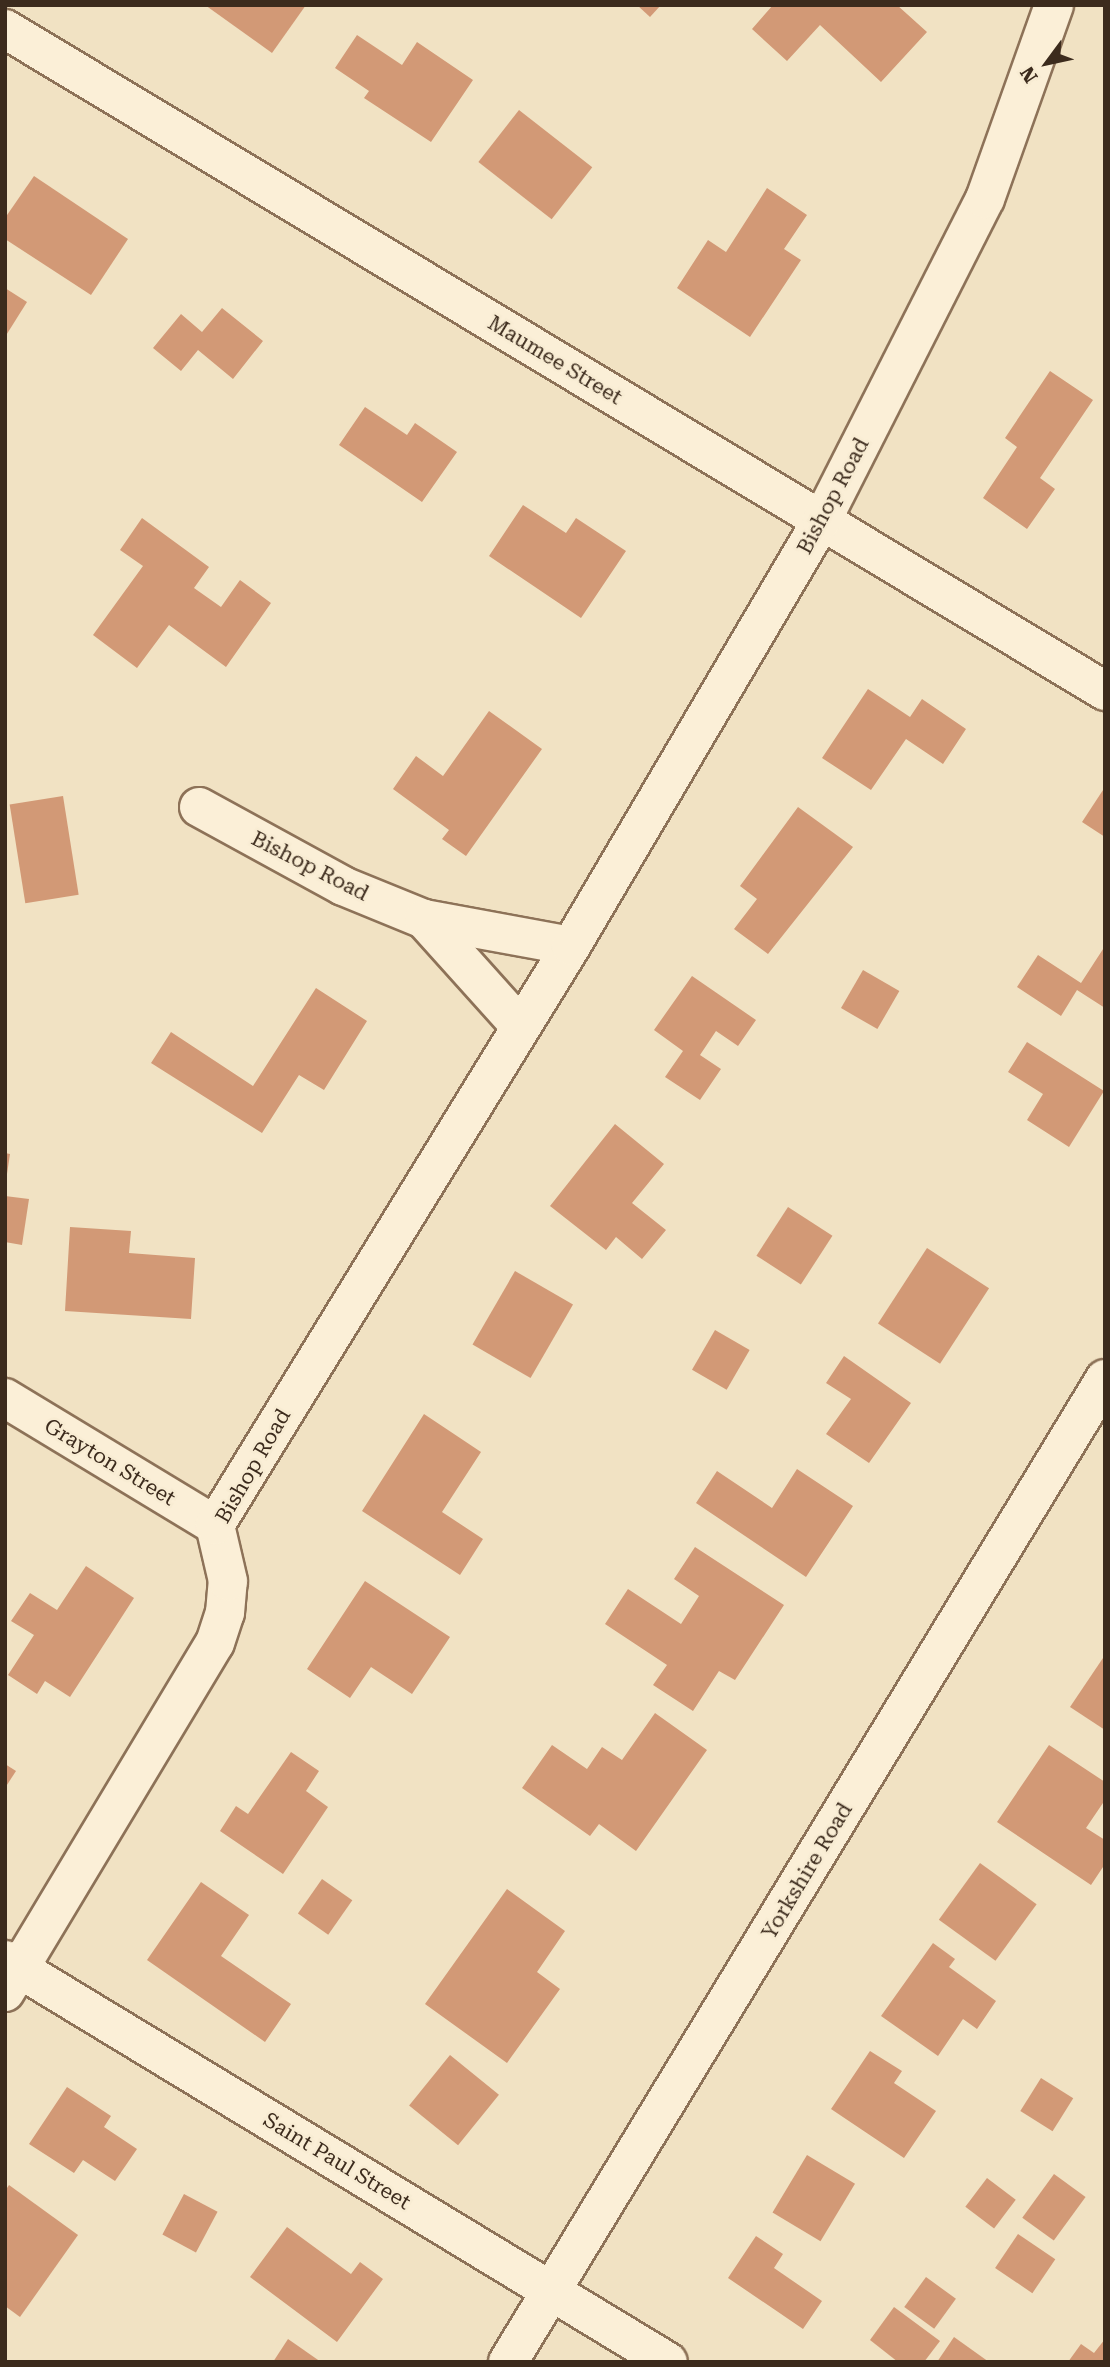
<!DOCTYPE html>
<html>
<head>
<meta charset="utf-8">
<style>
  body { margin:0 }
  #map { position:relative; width:1110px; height:2367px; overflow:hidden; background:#f1e2c3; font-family:"Roboto Serif",serif }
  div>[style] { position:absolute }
  .building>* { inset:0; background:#d29976; transform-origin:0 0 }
  .roads { filter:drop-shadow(2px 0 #8d7258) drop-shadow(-2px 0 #8d7258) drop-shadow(0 2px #8d7258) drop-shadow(0 -2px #8d7258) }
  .minor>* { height:38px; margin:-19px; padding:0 19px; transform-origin:19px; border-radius:19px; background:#fbefd7 }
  span { translate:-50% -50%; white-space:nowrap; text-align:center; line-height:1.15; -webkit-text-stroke:5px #f8ecd3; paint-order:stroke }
  .street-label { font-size:21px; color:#3c2b1d }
  .frame { position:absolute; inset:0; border:7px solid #3c2b1d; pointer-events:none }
  .north { position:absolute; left:1012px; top:28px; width:70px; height:70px; -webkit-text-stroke:5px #f8ecd3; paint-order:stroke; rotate:237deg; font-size:19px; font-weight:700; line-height:28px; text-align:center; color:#3c2b1d }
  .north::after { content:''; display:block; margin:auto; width:24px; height:32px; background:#3c2b1d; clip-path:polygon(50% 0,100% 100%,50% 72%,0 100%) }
</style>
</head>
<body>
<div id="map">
  <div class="building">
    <div style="clip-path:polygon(205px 5px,306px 5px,272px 53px)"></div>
    <div style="clip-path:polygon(637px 5px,661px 5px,650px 17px)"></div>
    <div style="clip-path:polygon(773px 5px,897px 5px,927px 32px,881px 82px,820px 25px,787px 61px,752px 29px)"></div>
    <div style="clip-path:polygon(357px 35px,402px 65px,417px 42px,473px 80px,431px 142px,364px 98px,369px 91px,335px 68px)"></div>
    <div style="left:519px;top:110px;width:93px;height:66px;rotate:38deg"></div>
    <div style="clip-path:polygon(34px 176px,128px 239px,91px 295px,5px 239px,5px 218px)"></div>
    <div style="clip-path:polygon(767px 188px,807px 215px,784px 249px,801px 260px,750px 337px,677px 288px,708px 240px,726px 252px)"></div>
    <div style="clip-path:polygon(5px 288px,27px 302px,5px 337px)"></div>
    <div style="clip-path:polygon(222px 308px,263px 341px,233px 379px,198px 350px,181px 371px,153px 348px,181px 314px,202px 332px)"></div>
    <div style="clip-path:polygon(1050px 371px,1093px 400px,1040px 478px,1055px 489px,1027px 529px,983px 498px,1017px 447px,1005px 438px)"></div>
    <div style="clip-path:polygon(365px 407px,407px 435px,415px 423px,457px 452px,422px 502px,339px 445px)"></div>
    <div style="clip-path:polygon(523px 505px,566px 533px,576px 518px,626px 551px,581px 618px,489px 556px)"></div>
    <div style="clip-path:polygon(142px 518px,209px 567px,194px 588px,221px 607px,240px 580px,271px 603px,226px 667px,169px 625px,137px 668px,93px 635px,143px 566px,120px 550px)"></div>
    <div style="clip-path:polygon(868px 689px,910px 717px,922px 699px,966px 729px,943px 764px,906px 739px,871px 790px,822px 758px)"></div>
    <div style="clip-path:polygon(489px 711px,542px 749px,466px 856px,442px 839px,449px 830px,393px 789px,416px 756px,443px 776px)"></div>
    <div style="clip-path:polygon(1105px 787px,1105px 837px,1082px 822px)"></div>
    <div style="left:63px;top:796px;width:100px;height:54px;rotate:81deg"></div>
    <div style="clip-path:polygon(798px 807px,853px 847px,768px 954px,734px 929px,757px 899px,740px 886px)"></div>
    <div style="clip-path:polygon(1105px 946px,1105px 1008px,1077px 990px,1061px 1016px,1017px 987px,1038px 955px,1081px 983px)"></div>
    <div style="left:863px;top:970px;width:42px;height:44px;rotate:30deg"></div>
    <div style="clip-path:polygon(692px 976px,756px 1020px,738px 1046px,716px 1031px,700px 1055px,721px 1069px,700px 1100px,665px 1077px,683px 1051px,654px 1030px)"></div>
    <div style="clip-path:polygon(316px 988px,367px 1021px,324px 1090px,299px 1075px,262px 1133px,151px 1063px,171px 1032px,253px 1086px)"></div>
    <div style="clip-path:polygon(1027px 1042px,1104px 1091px,1069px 1147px,1027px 1120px,1043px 1094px,1008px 1072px)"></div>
    <div style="clip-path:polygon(615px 1124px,664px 1164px,632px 1203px,666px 1230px,642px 1259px,616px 1237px,606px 1250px,550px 1206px)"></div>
    <div style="clip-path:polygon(5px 1153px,10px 1154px,7px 1174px,5px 1174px)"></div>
    <div style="clip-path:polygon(5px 1196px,29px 1199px,22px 1245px,5px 1242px)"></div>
    <div style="left:788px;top:1207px;width:53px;height:58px;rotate:33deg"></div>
    <div style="clip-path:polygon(70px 1227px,131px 1231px,129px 1253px,195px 1258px,191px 1319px,65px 1311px)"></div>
    <div style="left:927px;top:1248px;width:74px;height:90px;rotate:33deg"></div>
    <div style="left:515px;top:1271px;width:67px;height:85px;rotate:30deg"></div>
    <div style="left:715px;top:1330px;width:40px;height:46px;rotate:30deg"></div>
    <div style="clip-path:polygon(844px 1356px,911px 1403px,869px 1463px,826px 1434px,851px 1399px,826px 1383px)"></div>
    <div style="clip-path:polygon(424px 1414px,481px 1452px,442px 1512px,483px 1539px,460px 1575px,362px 1511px)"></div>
    <div style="clip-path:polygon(797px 1469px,853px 1506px,806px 1577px,696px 1503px,717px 1471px,772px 1508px)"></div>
    <div style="clip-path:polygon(695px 1547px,784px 1605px,735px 1680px,719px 1671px,693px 1711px,653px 1685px,667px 1665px,605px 1624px,628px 1589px,681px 1624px,699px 1596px,674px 1579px)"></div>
    <div style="clip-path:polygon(86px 1566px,134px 1598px,70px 1697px,45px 1681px,37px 1694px,8px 1675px,34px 1635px,11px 1621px,30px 1593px,57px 1610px)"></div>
    <div style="clip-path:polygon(365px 1581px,450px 1637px,412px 1694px,371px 1667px,350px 1698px,307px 1669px)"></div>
    <div style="clip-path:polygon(1105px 1655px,1105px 1730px,1070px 1707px)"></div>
    <div style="clip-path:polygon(655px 1713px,707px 1750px,636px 1851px,599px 1824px,590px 1836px,522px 1788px,552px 1745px,587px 1769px,602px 1747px,622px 1760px)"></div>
    <div style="clip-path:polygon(1049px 1745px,1105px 1782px,1105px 1800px,1086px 1828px,1105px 1840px,1105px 1864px,1091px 1885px,997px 1822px)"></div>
    <div style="clip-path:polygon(291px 1752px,319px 1771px,306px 1791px,328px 1807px,283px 1874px,220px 1831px,236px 1806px,248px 1814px)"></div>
    <div style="clip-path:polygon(5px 1764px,16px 1771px,5px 1788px)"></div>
    <div style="left:980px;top:1863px;width:70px;height:70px;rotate:36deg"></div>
    <div style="left:322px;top:1879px;width:37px;height:42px;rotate:35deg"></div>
    <div style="clip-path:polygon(201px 1882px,249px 1915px,221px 1956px,291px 2004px,265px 2042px,147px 1960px)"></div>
    <div style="clip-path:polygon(507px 1889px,565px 1931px,537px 1972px,560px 1989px,507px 2063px,425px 2004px)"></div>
    <div style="clip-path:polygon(933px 1943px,955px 1959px,949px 1967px,996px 2001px,977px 2029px,963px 2019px,938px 2056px,881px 2016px)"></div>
    <div style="clip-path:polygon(870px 2051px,902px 2071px,894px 2083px,936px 2111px,904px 2158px,831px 2109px)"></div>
    <div style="left:450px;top:2055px;width:63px;height:65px;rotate:39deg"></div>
    <div style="left:1041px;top:2078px;width:38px;height:39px;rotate:32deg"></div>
    <div style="clip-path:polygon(67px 2087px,111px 2116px,104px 2127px,137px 2149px,115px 2181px,83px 2160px,74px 2173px,29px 2144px)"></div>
    <div style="left:807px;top:2155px;width:56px;height:67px;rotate:31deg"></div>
    <div style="left:1054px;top:2174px;width:39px;height:54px;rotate:36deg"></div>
    <div style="left:987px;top:2178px;width:36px;height:36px;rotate:37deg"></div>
    <div style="clip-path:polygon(9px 2185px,78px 2235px,20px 2317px,5px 2306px,5px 2191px)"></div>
    <div style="left:184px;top:2194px;width:38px;height:46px;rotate:28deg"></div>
    <div style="clip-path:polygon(287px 2227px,351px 2274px,360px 2262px,383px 2279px,337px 2342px,250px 2277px)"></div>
    <div style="left:1018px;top:2234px;width:45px;height:41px;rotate:34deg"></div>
    <div style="clip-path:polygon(756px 2236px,783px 2254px,774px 2268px,822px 2301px,803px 2329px,728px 2278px)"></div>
    <div style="left:926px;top:2277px;width:37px;height:37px;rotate:36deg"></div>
    <div style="clip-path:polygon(894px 2307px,940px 2341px,924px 2362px,898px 2362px,870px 2340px)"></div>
    <div style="clip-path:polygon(954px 2337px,989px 2362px,937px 2362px)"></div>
    <div style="clip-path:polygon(288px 2339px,321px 2362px,273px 2362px)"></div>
    <div style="clip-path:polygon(1105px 2339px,1105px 2362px,1068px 2362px,1081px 2344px,1094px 2353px)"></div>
  </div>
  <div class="roads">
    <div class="minor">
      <div style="left:5px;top:29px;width:1284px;rotate:31.04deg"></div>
      <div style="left:199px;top:807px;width:164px;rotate:28.7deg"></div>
      <div style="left:343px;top:886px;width:87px;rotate:22.2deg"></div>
      <div style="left:424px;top:919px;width:149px;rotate:10.4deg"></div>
      <div style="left:424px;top:919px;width:145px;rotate:48.1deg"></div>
      <div style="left:5px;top:1398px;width:245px;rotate:31.2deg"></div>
      <div style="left:5px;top:1960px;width:775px;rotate:31.23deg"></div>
      <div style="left:5px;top:1992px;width:407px;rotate:-59deg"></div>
      <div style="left:215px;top:1643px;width:32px;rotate:-72deg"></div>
      <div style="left:225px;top:1613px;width:32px;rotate:-85deg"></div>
      <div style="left:228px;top:1581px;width:57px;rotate:-103.1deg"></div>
      <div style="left:215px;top:1525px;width:680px;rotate:-58.41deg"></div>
      <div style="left:571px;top:946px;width:494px;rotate:-59.5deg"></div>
      <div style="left:822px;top:520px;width:360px;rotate:-63.1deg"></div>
      <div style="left:985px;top:199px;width:206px;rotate:-70.4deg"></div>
      <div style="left:508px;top:2362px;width:1150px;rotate:-58.73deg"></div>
    </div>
  </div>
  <div class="street-label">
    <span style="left:555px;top:360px;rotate:31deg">Maumee Street</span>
    <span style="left:833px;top:496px;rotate:-62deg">Bishop Road</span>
    <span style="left:310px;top:866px;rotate:27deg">Bishop Road</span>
    <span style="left:110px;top:1462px;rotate:31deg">Grayton Street</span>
    <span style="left:253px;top:1466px;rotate:-60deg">Bishop Road</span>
    <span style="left:807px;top:1871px;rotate:-59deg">Yorkshire Road</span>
    <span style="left:337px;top:2161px;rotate:31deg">Saint Paul Street</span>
  </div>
  <div class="frame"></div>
  <div class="north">N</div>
</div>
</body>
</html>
